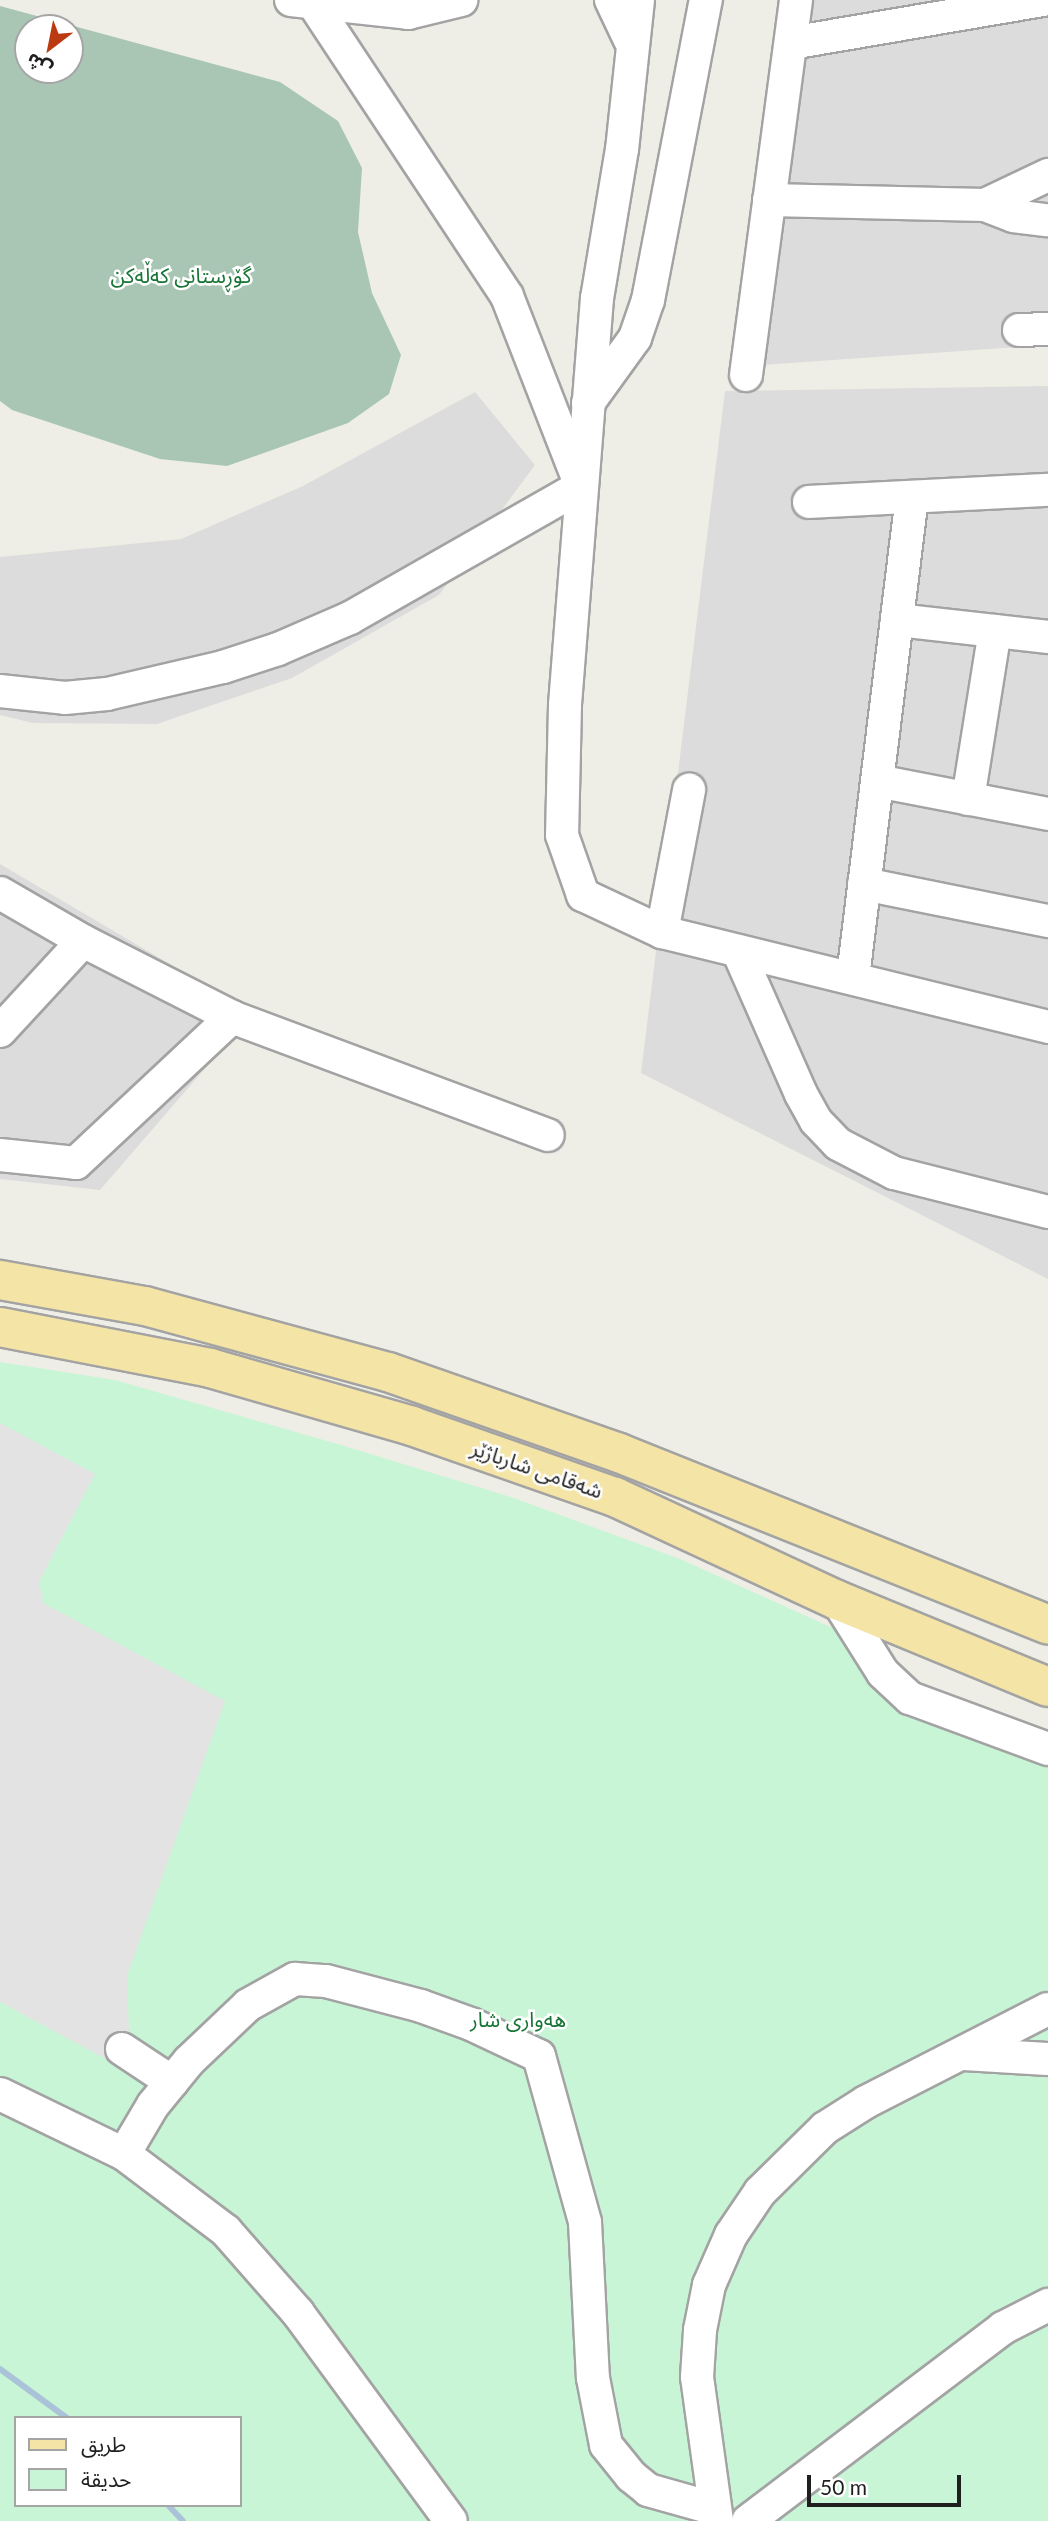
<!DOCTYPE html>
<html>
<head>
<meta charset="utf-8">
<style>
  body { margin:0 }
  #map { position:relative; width:1048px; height:2521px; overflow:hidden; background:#efeee6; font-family:Lato,"Noto Sans Arabic",sans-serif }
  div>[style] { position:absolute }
  .residential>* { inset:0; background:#dddcdc }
  .cemetery>* { inset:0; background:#a9c6b4 }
  .park>* { inset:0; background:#c7f5d5 }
  .parking>* { inset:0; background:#e3e3e3 }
  .stream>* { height:6px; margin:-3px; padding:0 3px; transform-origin:3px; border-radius:3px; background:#aac3d8 }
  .roads { filter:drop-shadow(2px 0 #a3a3a3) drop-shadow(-2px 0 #a3a3a3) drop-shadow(0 2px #a3a3a3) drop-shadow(0 -2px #a3a3a3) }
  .minor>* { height:32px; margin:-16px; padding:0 16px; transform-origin:16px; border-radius:16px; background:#fff }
  .major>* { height:38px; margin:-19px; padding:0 19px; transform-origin:19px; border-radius:19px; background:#f4e4a6 }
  span { translate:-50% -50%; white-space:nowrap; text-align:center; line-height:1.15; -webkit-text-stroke:5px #fff; paint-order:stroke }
  .park-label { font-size:21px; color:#167434 }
  .street-label { font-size:21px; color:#1f1f1f }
  .legend { position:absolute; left:14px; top:2416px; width:228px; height:91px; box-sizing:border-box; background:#fff; border:2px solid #a5a5a5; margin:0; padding:9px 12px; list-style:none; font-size:21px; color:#1f1f1f }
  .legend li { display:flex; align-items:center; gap:14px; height:35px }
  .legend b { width:35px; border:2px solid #a5a5a5 }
  .north { position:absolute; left:14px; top:14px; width:70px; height:70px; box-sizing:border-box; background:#fff; border:2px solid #a5a5a5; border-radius:50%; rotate:212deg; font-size:19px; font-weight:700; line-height:28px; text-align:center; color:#1f1f1f }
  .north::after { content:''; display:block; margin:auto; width:24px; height:32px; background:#bc3a12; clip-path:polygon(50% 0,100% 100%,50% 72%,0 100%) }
  .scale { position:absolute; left:807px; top:2475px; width:154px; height:32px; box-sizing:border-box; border:4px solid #1f1f1f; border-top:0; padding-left:9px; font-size:21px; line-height:24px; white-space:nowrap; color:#1f1f1f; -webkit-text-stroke:5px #fff; paint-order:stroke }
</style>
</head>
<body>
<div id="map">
  <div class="residential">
    <div style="clip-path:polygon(809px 0,1048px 0,1048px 345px,732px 367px)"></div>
    <div style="clip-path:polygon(1048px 386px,1048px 1279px,641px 1073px,725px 391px)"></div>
    <div style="clip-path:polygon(475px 392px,535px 465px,439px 595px,292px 678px,157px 724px,33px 723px,0 715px,0 557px,181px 539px,303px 486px)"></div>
    <div style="clip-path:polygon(0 864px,253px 1013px,100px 1190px,0 1179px)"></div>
  </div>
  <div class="cemetery">
    <div style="clip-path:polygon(evenodd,0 6px,280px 82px,338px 121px,362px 168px,358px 232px,372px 293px,401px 355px,389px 394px,348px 423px,227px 466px,160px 459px,12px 410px,0 401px,0 6px,28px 28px,70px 28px,70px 70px,28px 70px,28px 28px)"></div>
  </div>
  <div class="park">
    <div style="clip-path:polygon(evenodd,0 1362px,115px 1380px,341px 1445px,511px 1497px,680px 1559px,835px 1629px,868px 1679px,887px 1698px,1048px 1761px,1048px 2521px,0 2521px,0 1362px,16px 2418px,240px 2418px,240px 2505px,16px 2505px,16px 2418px)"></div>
  </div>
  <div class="parking">
    <div style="clip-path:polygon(0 1423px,95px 1474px,39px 1582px,43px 1603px,225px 1701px,127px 1976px,129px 2032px,115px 2064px,0 2002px)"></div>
  </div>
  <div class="stream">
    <div style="left:0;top:2369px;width:83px;rotate:36.2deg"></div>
    <div style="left:168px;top:2505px;width:22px;rotate:47deg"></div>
  </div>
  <div class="roads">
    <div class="minor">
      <div style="left:291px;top:0;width:118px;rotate:6.3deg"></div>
      <div style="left:408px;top:13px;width:55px;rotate:-13.8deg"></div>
      <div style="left:611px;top:0;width:44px;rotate:64.6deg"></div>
      <div style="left:638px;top:0;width:150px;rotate:96.1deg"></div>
      <div style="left:622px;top:149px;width:151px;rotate:99.5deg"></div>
      <div style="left:597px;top:298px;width:408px;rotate:94.5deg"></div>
      <div style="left:565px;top:705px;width:130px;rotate:91.3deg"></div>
      <div style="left:562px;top:835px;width:64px;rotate:70.7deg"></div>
      <div style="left:583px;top:895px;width:87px;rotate:25.1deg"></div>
      <div style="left:662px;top:932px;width:398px;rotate:13.8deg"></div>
      <div style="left:791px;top:43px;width:255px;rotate:-9.7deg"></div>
      <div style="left:769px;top:200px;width:216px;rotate:1.3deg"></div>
      <div style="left:985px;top:205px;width:30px;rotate:21deg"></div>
      <div style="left:1013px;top:216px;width:35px;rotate:7deg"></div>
      <div style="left:985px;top:205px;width:70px;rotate:-25.5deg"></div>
      <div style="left:1019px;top:330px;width:29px;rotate:-2deg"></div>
      <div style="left:746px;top:375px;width:378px;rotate:-82.4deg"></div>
      <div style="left:588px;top:403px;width:80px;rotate:-54.1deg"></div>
      <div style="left:635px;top:338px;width:40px;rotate:-71.1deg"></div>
      <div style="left:648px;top:300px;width:306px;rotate:-79.1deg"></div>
      <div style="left:809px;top:502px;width:239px;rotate:-2.9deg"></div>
      <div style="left:897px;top:620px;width:152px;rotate:6.4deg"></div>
      <div style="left:0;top:691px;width:65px;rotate:6.1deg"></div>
      <div style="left:65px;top:698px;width:42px;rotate:-5.4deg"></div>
      <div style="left:107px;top:694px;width:119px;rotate:-13.1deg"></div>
      <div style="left:223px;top:667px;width:58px;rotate:-18.1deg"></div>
      <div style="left:278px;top:649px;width:78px;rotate:-23.3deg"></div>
      <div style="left:350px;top:618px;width:266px;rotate:-29.7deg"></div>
      <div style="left:581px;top:486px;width:204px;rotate:-111.3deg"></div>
      <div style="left:507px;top:296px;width:351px;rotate:-123.5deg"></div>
      <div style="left:877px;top:781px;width:174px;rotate:10.9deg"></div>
      <div style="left:968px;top:799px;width:170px;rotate:-80.9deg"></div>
      <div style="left:864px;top:884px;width:188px;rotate:11.4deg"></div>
      <div style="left:0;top:893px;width:96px;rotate:30deg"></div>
      <div style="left:83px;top:941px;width:167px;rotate:27deg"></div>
      <div style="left:232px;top:1017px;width:337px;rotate:20.5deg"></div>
      <div style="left:662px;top:932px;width:145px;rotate:-79.2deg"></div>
      <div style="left:738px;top:951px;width:156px;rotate:66.2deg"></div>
      <div style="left:801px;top:1094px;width:31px;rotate:61deg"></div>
      <div style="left:816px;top:1121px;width:32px;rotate:46deg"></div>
      <div style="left:838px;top:1144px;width:63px;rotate:27.4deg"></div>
      <div style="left:894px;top:1173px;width:159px;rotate:14.2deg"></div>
      <div style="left:853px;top:977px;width:483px;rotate:-83deg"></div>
      <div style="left:0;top:1031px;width:122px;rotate:-47.3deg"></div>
      <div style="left:0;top:1155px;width:76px;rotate:6deg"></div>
      <div style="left:76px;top:1163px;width:214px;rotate:-43.1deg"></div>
      <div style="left:837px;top:1600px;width:86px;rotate:57.8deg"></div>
      <div style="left:883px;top:1673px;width:37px;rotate:43deg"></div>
      <div style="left:910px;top:1698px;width:147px;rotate:20.3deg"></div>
      <div style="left:122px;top:2049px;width:60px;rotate:33.4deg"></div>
      <div style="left:963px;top:2054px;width:85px;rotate:3.4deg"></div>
      <div style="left:0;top:2094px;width:138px;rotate:25.8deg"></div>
      <div style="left:124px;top:2154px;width:128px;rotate:37deg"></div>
      <div style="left:226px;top:2231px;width:109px;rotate:48.7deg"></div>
      <div style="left:298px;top:2313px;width:258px;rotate:53.7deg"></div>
      <div style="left:124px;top:2154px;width:57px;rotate:-59.4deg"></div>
      <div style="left:153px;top:2105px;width:57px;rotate:-50.7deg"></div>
      <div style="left:189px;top:2061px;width:81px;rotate:-43.5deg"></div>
      <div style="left:248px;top:2005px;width:54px;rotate:-29deg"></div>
      <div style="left:295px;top:1979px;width:31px;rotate:4deg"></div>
      <div style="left:326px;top:1981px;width:98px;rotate:14.7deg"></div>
      <div style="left:421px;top:2006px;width:53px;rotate:19.8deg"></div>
      <div style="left:471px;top:2024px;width:75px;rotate:25.2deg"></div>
      <div style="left:539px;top:2056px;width:172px;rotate:74.5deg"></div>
      <div style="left:585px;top:2222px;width:156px;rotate:87.1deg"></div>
      <div style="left:593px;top:2378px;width:68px;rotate:79deg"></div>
      <div style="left:606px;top:2445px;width:40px;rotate:51deg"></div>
      <div style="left:631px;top:2476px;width:22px;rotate:39deg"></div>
      <div style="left:648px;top:2490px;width:66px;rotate:15.7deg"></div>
      <div style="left:717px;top:2521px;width:145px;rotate:-97.9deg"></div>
      <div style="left:697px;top:2377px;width:47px;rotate:-86.3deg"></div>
      <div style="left:700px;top:2330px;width:46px;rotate:-78.7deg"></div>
      <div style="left:709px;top:2285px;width:55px;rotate:-66.3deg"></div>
      <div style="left:731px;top:2235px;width:52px;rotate:-56deg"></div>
      <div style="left:760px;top:2192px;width:91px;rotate:-44.6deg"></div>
      <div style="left:825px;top:2128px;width:49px;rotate:-32.4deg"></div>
      <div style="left:866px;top:2102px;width:204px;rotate:-27.1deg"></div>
      <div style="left:748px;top:2521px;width:320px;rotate:-37.1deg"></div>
      <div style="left:1003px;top:2328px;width:51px;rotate:-27.1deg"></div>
    </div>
    <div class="major">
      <div style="left:0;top:1280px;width:147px;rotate:10.2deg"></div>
      <div style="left:145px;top:1306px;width:252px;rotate:15.2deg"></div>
      <div style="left:388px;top:1372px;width:245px;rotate:19.3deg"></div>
      <div style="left:619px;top:1453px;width:462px;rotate:21.8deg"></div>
      <div style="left:0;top:1327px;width:214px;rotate:11deg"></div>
      <div style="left:210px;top:1368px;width:210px;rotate:16deg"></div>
      <div style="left:412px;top:1426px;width:215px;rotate:19.3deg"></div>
      <div style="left:615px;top:1497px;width:245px;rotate:24.9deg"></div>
      <div style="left:837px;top:1600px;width:228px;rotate:22.4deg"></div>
    </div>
  </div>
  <div class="park-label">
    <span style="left:181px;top:275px">گۆڕستانی کەڵەکن</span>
    <span style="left:518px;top:2019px">هەواری شار</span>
  </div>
  <div class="street-label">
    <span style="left:537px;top:1469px;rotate:19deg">شەقامی شارباژێر</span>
  </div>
  <ul class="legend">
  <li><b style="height:9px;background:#f4e4a6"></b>طريق</li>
  <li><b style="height:19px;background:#c7f5d5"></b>حديقة</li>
  </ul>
  <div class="north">ش</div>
  <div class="scale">50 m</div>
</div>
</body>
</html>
